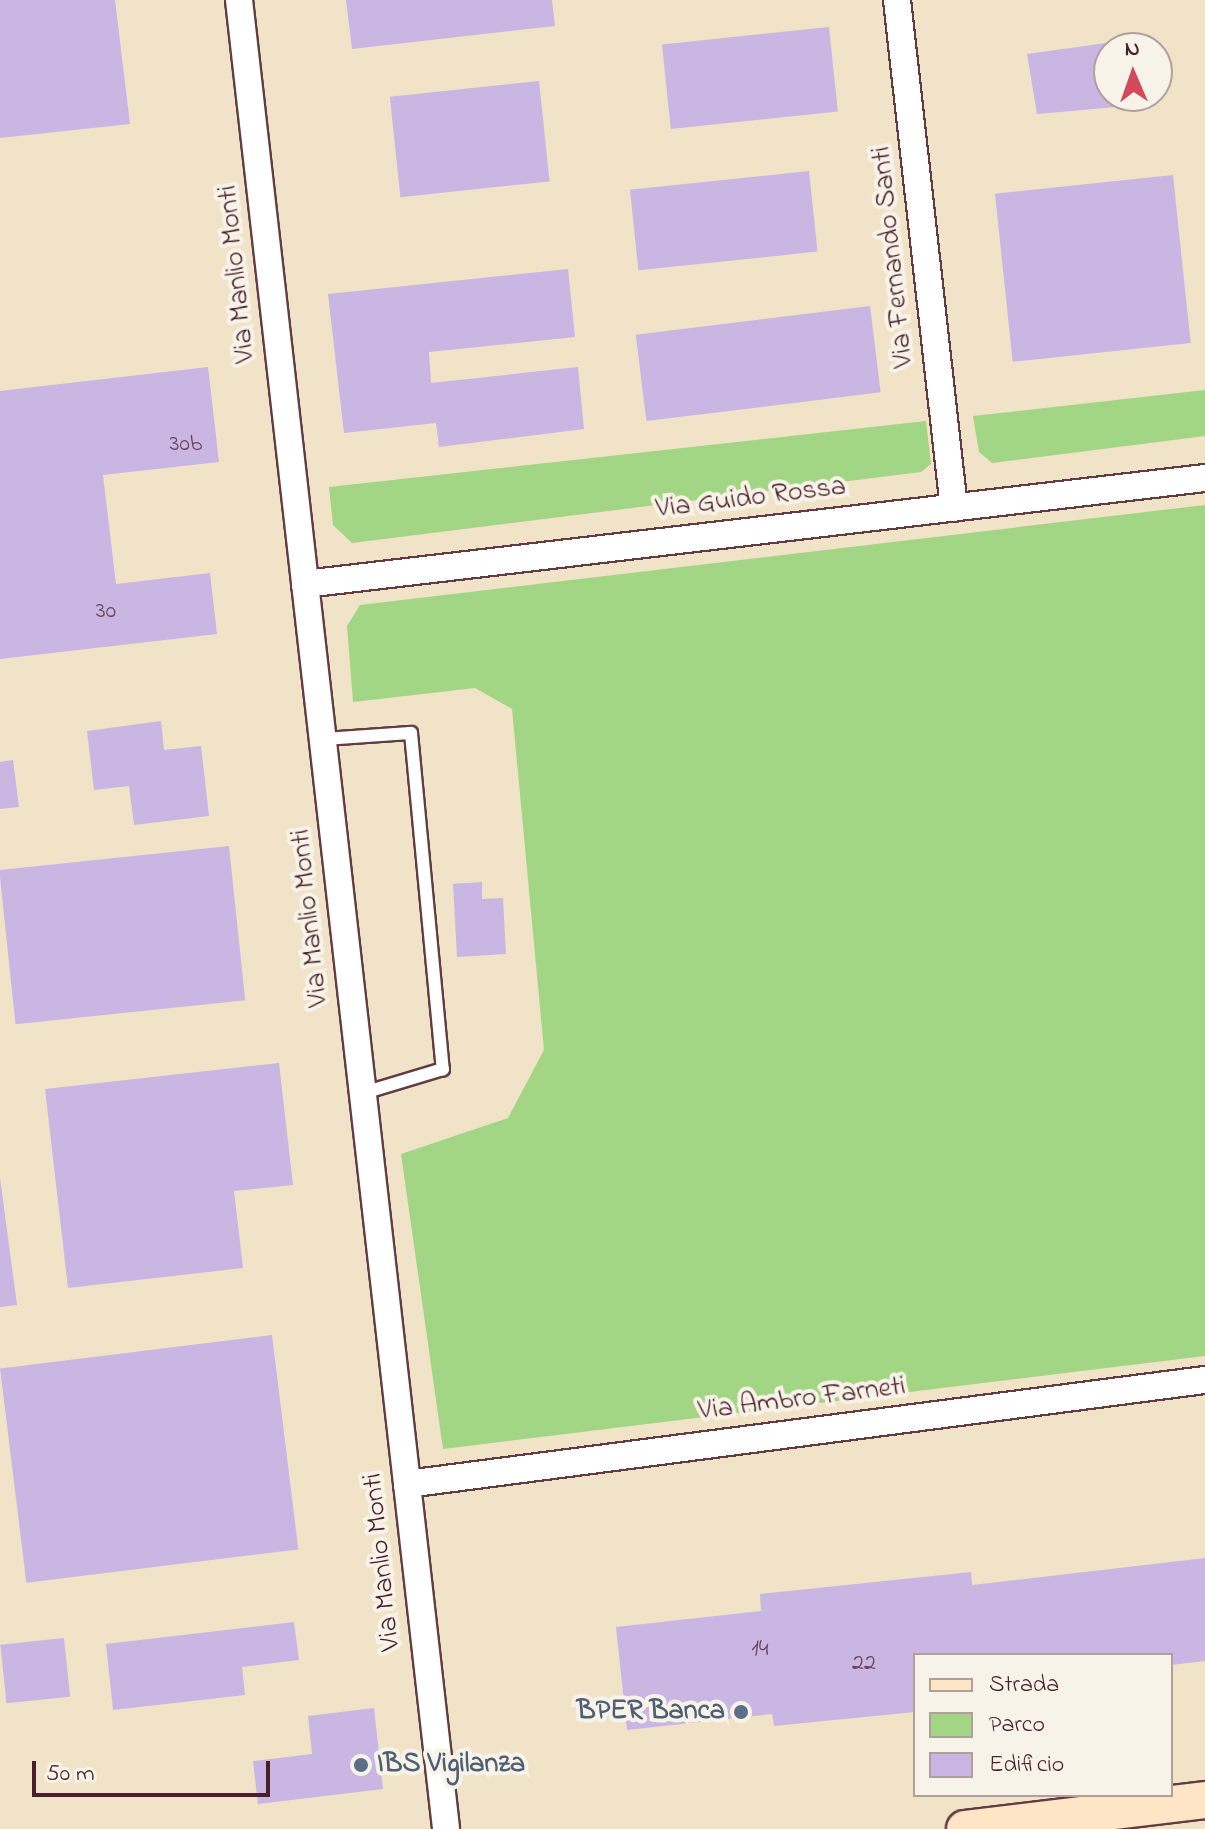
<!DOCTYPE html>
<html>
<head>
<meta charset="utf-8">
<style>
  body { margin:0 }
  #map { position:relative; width:1205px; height:1829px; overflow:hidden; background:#f1e3c8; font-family:"Indie Flower",sans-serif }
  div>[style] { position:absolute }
  .green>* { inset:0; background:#a2d584 }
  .building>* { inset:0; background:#c9b6e3; transform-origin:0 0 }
  .roads { filter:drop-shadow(2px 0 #633c43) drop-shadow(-2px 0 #633c43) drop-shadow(0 2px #633c43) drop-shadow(0 -2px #633c43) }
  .lane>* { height:12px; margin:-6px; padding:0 6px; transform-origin:6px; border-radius:6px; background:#fff }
  .street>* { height:26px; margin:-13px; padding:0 13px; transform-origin:13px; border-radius:13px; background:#fff }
  .secondary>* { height:36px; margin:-18px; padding:0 18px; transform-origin:18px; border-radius:18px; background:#fee5c5 }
  .dots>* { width:22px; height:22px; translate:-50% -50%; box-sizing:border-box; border:4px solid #f7f3e8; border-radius:50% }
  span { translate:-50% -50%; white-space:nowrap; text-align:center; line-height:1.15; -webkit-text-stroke:8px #f7f3e8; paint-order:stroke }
  .number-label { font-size:24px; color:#6a4559 }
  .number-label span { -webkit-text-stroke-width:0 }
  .street-label { font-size:28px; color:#4a1f2b }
  .service-label { font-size:28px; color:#4e5e75; font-weight:700 }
  .right { translate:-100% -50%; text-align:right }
  .left { translate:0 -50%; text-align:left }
  .legend { position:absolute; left:913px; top:1653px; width:260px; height:144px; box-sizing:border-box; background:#f7f3e8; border:2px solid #b29e9c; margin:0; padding:10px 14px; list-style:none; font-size:24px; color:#4a1f2b }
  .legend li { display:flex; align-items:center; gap:16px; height:40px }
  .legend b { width:40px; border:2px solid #b29e9c }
  .north { position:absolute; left:1093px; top:32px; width:80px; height:80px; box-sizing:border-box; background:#f7f3e8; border:2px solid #b29e9c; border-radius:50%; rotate:358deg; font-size:22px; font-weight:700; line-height:32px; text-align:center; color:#4a1f2b }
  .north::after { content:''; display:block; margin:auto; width:28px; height:36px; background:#d1495b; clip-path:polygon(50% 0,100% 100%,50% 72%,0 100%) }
  .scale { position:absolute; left:32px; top:1761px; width:238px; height:36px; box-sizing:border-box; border:4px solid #4a1f2b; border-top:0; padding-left:10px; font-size:24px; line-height:28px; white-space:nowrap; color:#4a1f2b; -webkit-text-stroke:6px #f7f3e8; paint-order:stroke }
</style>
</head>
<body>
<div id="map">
  <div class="green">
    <div style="clip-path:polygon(1205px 390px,1205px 436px,992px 463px,979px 452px,973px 416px)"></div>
    <div style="clip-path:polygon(926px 421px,931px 464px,921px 472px,352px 543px,333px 525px,329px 487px)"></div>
    <div style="clip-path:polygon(1205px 505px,1205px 1356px,443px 1449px,401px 1154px,508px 1118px,544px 1050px,512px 709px,475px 688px,353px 702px,347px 626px,360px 605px)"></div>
  </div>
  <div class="building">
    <div style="clip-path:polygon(0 0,115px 0,130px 124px,0 138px)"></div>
    <div style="clip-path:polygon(346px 0,552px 0,555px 26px,352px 49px)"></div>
    <div style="left:829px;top:27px;width:85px;height:168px;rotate:84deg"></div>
    <div style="clip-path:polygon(1142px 38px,1143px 48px,1109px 48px,1109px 96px,1149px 96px,1150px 104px,1037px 114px,1027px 54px)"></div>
    <div style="left:539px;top:81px;width:101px;height:150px;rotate:84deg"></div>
    <div style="left:809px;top:171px;width:81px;height:180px;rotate:84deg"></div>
    <div style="left:1173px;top:175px;width:169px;height:179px;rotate:84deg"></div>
    <div style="clip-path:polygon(568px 269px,575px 337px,429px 352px,431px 383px,578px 367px,584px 429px,439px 447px,436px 423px,344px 433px,328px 294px)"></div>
    <div style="left:870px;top:306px;width:87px;height:236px;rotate:83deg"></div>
    <div style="clip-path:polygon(208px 367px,219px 462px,103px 475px,116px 584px,210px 573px,217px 634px,0 659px,0 391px)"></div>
    <div style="clip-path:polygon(161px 721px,164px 750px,201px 746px,209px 816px,134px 825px,129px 786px,94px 790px,87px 731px)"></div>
    <div style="clip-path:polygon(13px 760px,19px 807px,0 809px,0 762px)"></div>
    <div style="left:229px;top:846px;width:155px;height:231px;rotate:84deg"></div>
    <div style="clip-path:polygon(482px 882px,482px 899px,503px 898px,506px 954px,457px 957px,453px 884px)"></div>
    <div style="clip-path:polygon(279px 1063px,293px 1185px,234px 1191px,243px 1268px,68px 1288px,45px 1089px)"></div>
    <div style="clip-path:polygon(0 1178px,17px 1305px,0 1307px)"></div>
    <div style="left:272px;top:1335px;width:216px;height:274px;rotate:83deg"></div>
    <div style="clip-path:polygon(1205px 1558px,1205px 1661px,1171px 1665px,1171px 1655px,915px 1655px,915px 1712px,774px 1726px,772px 1714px,627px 1730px,616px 1627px,761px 1611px,760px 1594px,971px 1572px,972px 1585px)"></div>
    <div style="clip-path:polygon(294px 1622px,299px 1660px,242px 1667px,245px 1695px,113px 1710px,106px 1644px)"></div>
    <div style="left:64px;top:1638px;width:59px;height:64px;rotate:84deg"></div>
    <div style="clip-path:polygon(374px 1708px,383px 1789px,258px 1804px,253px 1761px,312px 1754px,308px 1716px)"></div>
  </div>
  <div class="roads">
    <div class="lane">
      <div style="left:323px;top:739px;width:88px;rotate:-3.9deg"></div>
      <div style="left:411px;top:733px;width:338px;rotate:84.6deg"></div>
      <div style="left:443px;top:1069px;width:84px;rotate:163.3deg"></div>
    </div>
    <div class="street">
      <div style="left:239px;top:0;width:1841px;rotate:83.54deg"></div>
      <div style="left:897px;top:0;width:511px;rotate:83.6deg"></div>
      <div style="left:305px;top:584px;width:906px;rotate:-6.72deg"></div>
      <div style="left:407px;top:1484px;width:805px;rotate:-7.43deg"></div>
    </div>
    <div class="secondary">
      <div style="left:965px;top:1829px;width:242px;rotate:-6.9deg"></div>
    </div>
  </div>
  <div class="dots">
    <div style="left:741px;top:1712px;background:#5c6f8a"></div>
    <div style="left:361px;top:1765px;background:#5c6f8a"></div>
  </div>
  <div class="number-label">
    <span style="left:186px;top:445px">30b</span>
    <span style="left:106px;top:612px">30</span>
    <span style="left:760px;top:1650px">14</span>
    <span style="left:864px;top:1664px">22</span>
  </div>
  <div class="street-label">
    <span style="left:894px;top:257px;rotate:-96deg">Via Fernando Santi</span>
    <span style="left:238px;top:274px;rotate:-96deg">Via Manlio Monti</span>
    <span style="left:751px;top:499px;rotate:-7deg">Via Guido Rossa</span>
    <span style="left:311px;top:918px;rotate:-96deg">Via Manlio Monti</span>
    <span style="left:802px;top:1400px;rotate:-7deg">Via Ambro Farneti</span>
    <span style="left:383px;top:1562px;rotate:-96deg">Via Manlio Monti</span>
  </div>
  <div class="service-label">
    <span class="right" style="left:725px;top:1712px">BPER Banca</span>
    <span class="left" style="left:377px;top:1765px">IBS Vigilanza</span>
  </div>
  <ul class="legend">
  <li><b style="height:10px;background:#fee5c5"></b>Strada</li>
  <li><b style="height:22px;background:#a2d584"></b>Parco</li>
  <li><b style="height:22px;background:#c9b6e3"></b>Edificio</li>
  </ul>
  <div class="north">N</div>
  <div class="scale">50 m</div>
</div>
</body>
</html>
